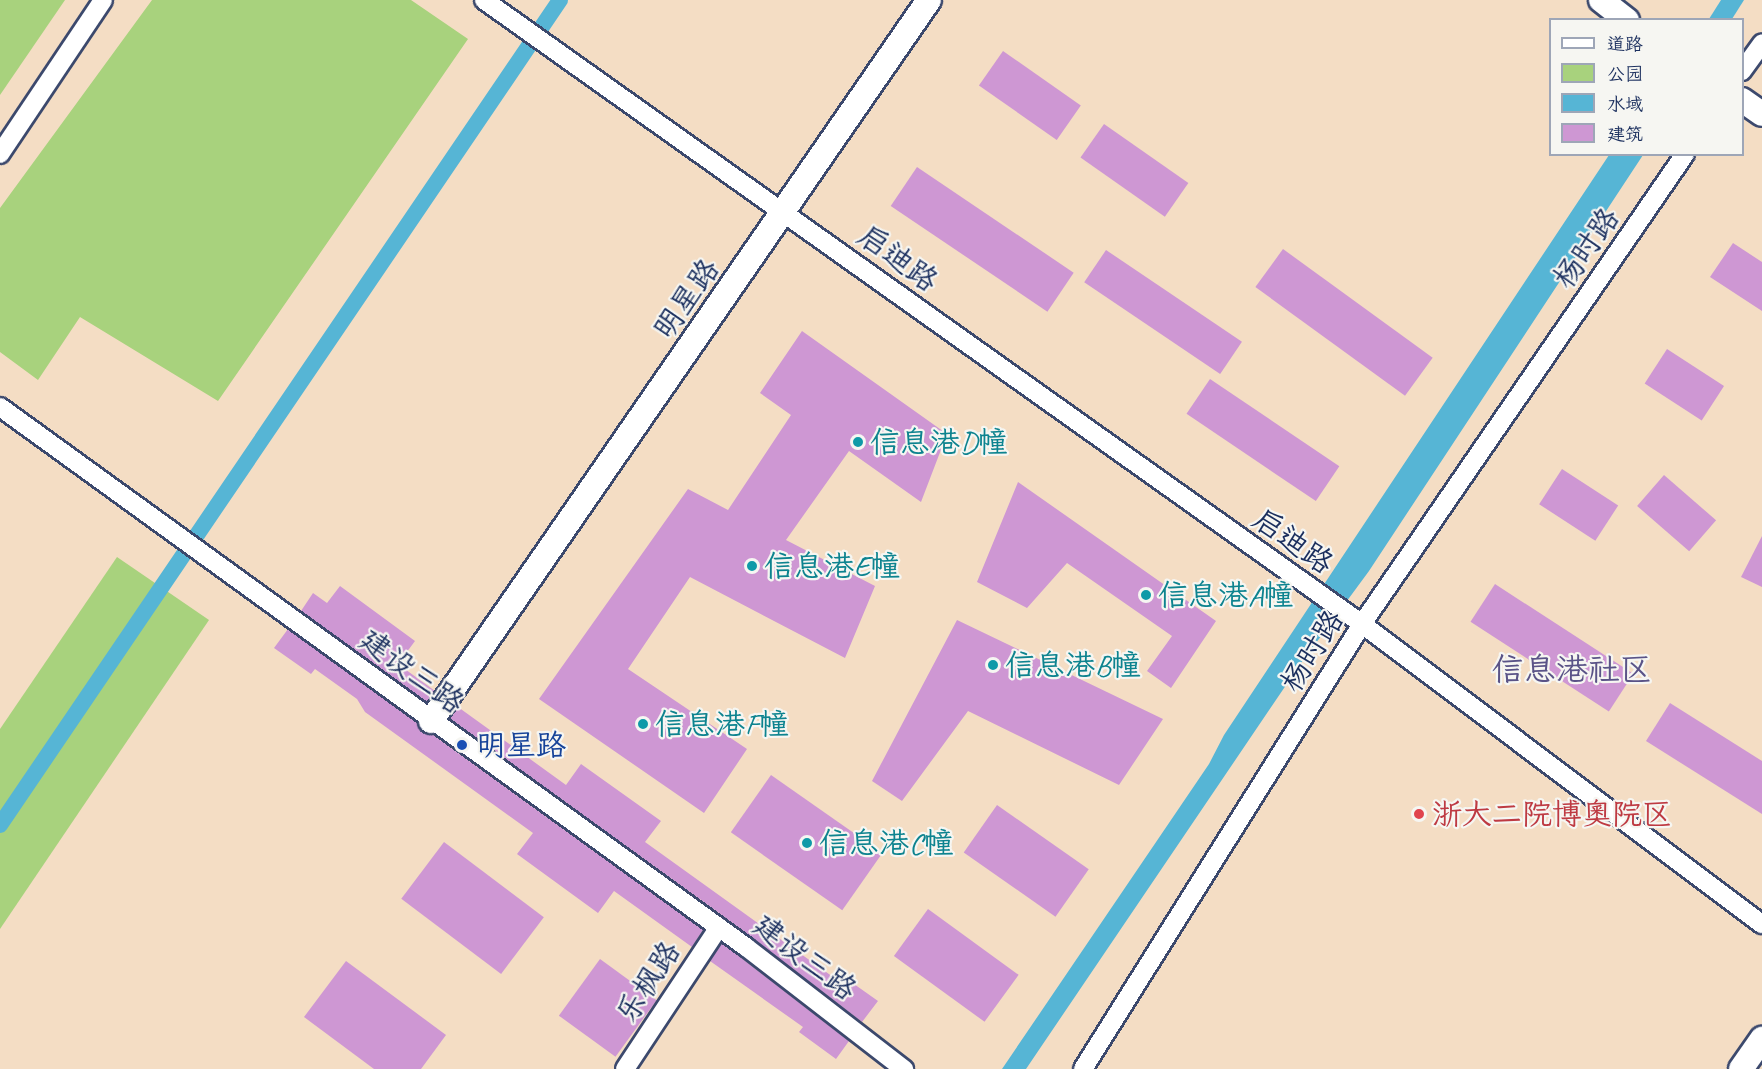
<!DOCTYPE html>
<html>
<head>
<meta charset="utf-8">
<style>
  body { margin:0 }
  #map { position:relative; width:1762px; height:1069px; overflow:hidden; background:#f4ddc4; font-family:Caveat,"LXGW WenKai TC",sans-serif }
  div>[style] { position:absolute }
  .green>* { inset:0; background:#a8d27d }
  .water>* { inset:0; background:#56b5d5 }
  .canal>* { height:16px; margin:-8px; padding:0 8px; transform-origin:8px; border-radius:8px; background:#56b5d5 }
  .building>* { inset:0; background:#ce97d3; transform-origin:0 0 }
  .roads { filter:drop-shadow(2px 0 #3c496d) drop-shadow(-2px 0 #3c496d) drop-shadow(0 2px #3c496d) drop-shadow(0 -2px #3c496d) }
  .minor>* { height:18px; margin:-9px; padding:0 9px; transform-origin:9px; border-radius:9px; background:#fff }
  .major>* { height:24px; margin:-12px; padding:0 12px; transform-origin:12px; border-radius:12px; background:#fff }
  .dots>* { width:16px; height:16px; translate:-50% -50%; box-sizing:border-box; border:3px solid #f6f6f2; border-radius:50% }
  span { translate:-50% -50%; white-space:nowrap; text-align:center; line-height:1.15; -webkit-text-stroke:4.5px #f6f6f2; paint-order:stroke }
  .street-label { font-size:30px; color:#1b2f5e }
  .culture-label { font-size:30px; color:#0d838f }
  .left { translate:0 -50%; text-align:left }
  .transit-label { font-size:30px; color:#164399 }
  .health-label { font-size:30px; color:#be3a42 }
  .neighbourhood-label { font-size:32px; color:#5a5387 }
  .legend { position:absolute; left:1549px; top:18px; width:195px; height:138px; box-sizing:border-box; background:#f6f6f2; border:2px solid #9ea6b7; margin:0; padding:8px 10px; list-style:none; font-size:18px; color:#1b2f5e }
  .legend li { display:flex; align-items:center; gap:12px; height:30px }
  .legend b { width:30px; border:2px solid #9ea6b7 }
</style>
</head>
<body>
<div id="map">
  <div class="green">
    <div style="clip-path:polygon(0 0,65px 0,0 95px)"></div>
    <div style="clip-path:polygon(152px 0,411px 0,468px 39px,218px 401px,80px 317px,38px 380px,0 352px,0 208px)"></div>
    <div style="clip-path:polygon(117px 557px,209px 620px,0 929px,0 729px)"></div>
  </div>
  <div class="water">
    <div style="clip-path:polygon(1721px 0,1744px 0,1732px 19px,1709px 19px)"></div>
    <div style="clip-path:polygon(1609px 155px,1643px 155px,1369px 571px,1299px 666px,1026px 1069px,1002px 1069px,1209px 764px,1224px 735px)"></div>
  </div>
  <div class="canal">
    <div style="left:0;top:825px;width:997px;rotate:-55.83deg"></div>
  </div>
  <div class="building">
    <div style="left:1003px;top:51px;width:95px;height:42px;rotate:35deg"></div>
    <div style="left:1104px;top:124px;width:103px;height:41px;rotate:35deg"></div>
    <div style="left:917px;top:167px;width:189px;height:47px;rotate:34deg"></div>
    <div style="clip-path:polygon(1733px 243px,1762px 262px,1762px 311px,1710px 277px)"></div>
    <div style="left:1283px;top:249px;width:185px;height:47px;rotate:36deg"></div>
    <div style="left:1106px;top:250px;width:164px;height:39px;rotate:34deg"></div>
    <div style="clip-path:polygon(802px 331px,947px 434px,921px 502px,849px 451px,786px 540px,875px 586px,845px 658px,690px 577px,628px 669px,747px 749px,704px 813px,539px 699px,688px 489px,728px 510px,791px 415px,760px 393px)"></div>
    <div style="left:1667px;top:349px;width:68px;height:41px;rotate:33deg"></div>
    <div style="left:1210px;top:379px;width:156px;height:42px;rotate:34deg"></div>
    <div style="left:1562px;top:469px;width:67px;height:42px;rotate:33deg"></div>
    <div style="left:1664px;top:475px;width:69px;height:41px;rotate:41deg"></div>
    <div style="clip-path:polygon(1018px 482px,1216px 621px,1171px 688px,1147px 671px,1172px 636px,1067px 563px,1027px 608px,977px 582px)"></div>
    <div style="clip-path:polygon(1762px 536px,1762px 587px,1741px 577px)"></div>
    <div style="left:1495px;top:584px;width:165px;height:45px;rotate:33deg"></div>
    <div style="clip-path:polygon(340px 586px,415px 641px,398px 664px,435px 691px,427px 702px,301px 611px,313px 593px,327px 603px)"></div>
    <div style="clip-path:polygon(957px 620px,1163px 719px,1119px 785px,968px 711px,902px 801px,872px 781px)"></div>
    <div style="clip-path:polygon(288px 629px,417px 723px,422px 732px,433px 735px,703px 930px,692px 947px,614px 891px,598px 913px,517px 854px,533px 833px,365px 712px,357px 699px,315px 669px,311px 674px,274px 648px)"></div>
    <div style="clip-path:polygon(1670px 703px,1762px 761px,1762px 814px,1646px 741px)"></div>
    <div style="clip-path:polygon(458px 707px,566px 785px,581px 764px,661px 821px,645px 842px,833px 977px,837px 972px,878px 1001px,862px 1022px,726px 918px,450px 719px)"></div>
    <div style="left:771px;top:775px;width:136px;height:70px;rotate:35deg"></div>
    <div style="left:997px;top:805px;width:112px;height:58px;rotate:35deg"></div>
    <div style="left:444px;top:842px;width:125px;height:71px;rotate:37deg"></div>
    <div style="left:928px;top:909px;width:112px;height:58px;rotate:36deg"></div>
    <div style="clip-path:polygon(722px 943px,849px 1041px,836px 1059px,799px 1032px,803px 1027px,710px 961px)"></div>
    <div style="left:600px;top:959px;width:70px;height:70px;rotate:36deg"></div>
    <div style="clip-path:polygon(346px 961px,446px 1035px,421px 1069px,374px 1069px,304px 1017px)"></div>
  </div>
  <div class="roads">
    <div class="minor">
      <div style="left:484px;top:0;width:1077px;rotate:35.4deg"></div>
      <div style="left:1362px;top:624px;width:500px;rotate:36.9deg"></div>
      <div style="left:1742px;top:71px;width:34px;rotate:-54deg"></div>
      <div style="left:0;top:154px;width:185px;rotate:-56.2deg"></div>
      <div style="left:0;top:407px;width:921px;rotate:35.9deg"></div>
      <div style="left:746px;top:947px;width:200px;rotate:37.7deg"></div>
      <div style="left:625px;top:1069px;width:170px;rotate:-56.5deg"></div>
      <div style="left:1083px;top:1069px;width:525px;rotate:-57.91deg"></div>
      <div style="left:1362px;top:624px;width:570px;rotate:-55.5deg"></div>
    </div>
    <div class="major">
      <div style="left:1601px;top:0;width:33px;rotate:38deg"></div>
      <div style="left:1742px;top:100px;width:24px;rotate:35deg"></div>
      <div style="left:431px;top:721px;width:876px;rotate:-55.37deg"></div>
      <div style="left:1741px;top:1069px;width:37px;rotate:-55deg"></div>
    </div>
  </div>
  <div class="dots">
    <div style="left:858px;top:442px;background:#0f9aa8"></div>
    <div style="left:752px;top:566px;background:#0f9aa8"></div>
    <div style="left:1146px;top:595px;background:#0f9aa8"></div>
    <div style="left:993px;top:665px;background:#0f9aa8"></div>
    <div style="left:643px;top:724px;background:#0f9aa8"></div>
    <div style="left:462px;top:745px;background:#1a4fb4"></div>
    <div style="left:1419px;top:814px;background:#e0444e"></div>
    <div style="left:807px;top:843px;background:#0f9aa8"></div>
  </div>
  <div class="street-label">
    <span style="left:1586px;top:248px;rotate:-55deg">杨时路</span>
    <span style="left:898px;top:258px;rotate:36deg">启迪路</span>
    <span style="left:686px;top:299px;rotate:-55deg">明星路</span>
    <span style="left:1293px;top:541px;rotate:35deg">启迪路</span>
    <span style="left:1312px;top:651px;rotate:-58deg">杨时路</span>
    <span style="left:412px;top:671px;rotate:36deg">建设三路</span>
    <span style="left:805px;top:957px;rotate:37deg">建设三路</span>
    <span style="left:648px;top:982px;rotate:-57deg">乐枫路</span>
  </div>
  <div class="culture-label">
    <span class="left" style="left:870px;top:442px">信息港D幢</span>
    <span class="left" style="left:764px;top:566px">信息港E幢</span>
    <span class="left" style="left:1158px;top:595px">信息港A幢</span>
    <span class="left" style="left:1005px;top:665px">信息港B幢</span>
    <span class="left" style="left:655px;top:724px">信息港F幢</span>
    <span class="left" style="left:819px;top:843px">信息港C幢</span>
  </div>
  <div class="transit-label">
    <span class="left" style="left:476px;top:745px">明星路</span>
  </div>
  <div class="health-label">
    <span class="left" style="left:1432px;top:814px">浙大二院博奥院区</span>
  </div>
  <div class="neighbourhood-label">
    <span style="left:1572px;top:670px">信息港社区</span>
  </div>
  <ul class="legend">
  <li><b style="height:8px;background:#fff"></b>道路</li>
  <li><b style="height:16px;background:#a8d27d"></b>公园</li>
  <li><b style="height:16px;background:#56b5d5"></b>水域</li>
  <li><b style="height:16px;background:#ce97d3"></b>建筑</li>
  </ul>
</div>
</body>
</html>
